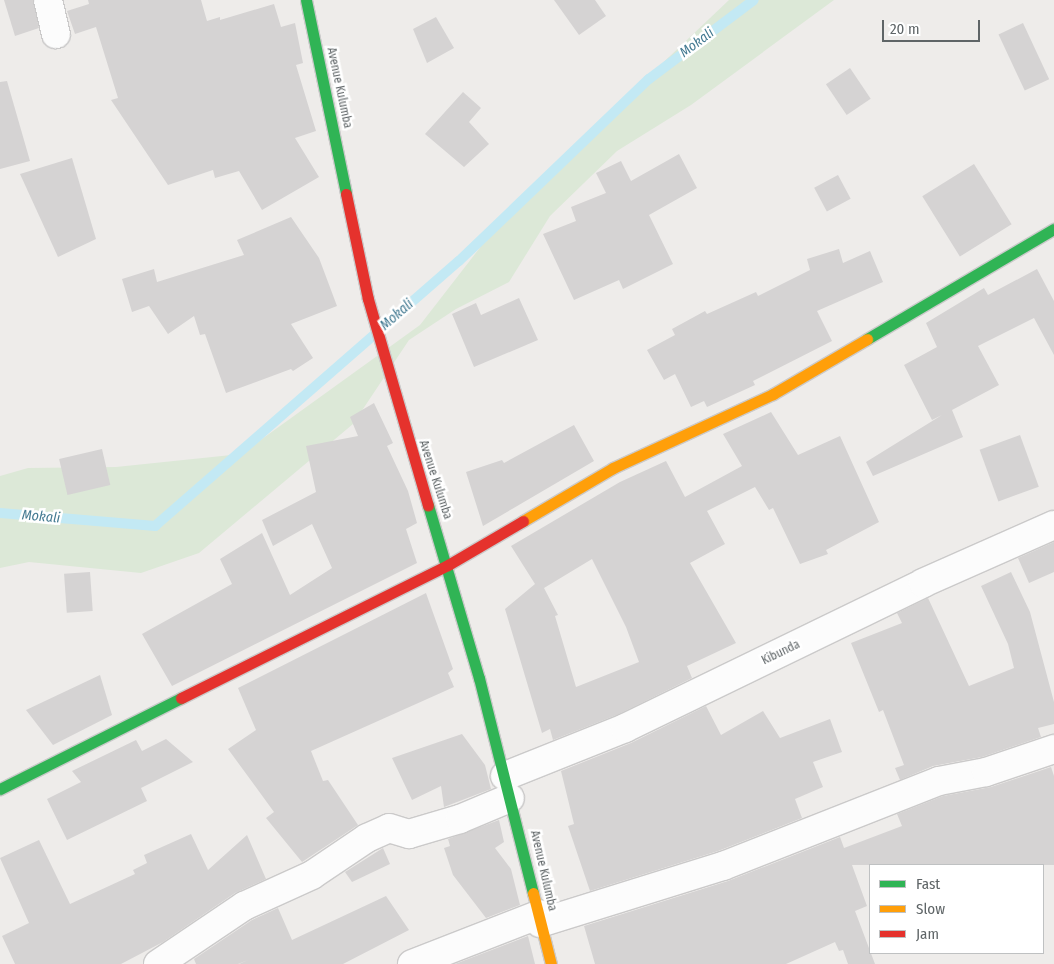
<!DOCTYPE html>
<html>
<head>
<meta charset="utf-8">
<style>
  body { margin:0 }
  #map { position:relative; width:1054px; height:964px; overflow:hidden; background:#eeecea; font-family:"Fira Sans Condensed",sans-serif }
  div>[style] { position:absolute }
  .green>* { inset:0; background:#dce8d7 }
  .stream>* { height:10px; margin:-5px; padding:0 5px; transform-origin:5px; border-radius:5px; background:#c3e9f4 }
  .building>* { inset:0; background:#d5d3d3; transform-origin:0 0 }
  .roads { filter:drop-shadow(1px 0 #cbcaca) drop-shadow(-1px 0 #cbcaca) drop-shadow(0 1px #cbcaca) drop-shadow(0 -1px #cbcaca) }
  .street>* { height:28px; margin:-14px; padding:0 14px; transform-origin:14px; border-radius:14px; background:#fcfcfc }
  .fast>* { height:11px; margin:-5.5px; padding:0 5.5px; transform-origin:5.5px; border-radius:5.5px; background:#30b455 }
  .slow>* { height:11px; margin:-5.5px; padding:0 5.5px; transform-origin:5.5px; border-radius:5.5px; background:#ff9f0a }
  .jam>* { height:11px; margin:-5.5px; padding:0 5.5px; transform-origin:5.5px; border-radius:5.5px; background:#e5322d }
  span { translate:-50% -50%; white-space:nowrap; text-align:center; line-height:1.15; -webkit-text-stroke:5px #fff; paint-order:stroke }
  .street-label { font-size:12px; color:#5f6567 }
  .water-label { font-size:14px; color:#427991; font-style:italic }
  .legend { position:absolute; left:869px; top:864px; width:175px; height:90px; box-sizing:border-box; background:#fff; border:1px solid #bfc1c2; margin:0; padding:6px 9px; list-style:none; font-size:15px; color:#5f6567 }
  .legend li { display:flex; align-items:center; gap:10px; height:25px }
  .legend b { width:25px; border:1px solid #bfc1c2 }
  .scale { position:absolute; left:882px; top:20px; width:98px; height:22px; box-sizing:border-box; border:2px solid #5f6567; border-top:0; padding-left:6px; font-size:15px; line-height:18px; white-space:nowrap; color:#5f6567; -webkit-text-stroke:4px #fff; paint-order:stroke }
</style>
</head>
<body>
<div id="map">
  <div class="green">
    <div style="clip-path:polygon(729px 0,834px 0,691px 105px,617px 151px,550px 216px,509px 282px,456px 309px,409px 340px,353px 424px,199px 553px,141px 573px,29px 562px,0 568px,0 476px,28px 468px,116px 467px,241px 454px,420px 325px,482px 245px,611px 112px)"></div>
  </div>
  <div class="stream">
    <div style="left:0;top:513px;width:156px;rotate:4.8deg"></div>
    <div style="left:155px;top:526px;width:403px;rotate:-41.1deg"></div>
    <div style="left:459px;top:261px;width:263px;rotate:-43.8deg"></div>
    <div style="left:649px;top:79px;width:131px;rotate:-37deg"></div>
  </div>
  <div class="building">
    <div style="clip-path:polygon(4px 0,33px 0,39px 28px,15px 36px)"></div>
    <div style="clip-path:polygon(88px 0,201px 0,207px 21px,220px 17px,220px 20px,274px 4px,281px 27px,295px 23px,303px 63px,296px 65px,316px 131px,295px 138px,319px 177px,262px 210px,239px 171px,215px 178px,213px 170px,168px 185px,111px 100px,118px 98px,96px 27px,75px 34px,67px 11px,89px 4px)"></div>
    <div style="clip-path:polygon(554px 0,595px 0,606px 16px,579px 35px)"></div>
    <div style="clip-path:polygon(436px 17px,454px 48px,427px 63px,413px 29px)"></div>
    <div style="left:1023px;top:23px;width:62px;height:27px;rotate:65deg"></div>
    <div style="left:850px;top:68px;width:37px;height:29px;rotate:56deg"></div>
    <div style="clip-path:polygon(7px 81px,30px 161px,0 169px,0 82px)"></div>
    <div style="clip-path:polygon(463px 92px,481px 108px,469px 122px,489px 144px,464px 167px,425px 134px)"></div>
    <div style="clip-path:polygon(679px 154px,697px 188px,649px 215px,673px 264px,623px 289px,619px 280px,574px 300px,543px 234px,576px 221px,571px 207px,606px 193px,596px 173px,621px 161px,631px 181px)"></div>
    <div style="clip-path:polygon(72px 158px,96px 239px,58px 257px,20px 174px)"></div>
    <div style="left:974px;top:164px;width:71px;height:61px;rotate:58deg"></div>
    <div style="left:838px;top:175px;width:27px;height:27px;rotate:62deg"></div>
    <div style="clip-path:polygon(291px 217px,319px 258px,337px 306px,291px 324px,313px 358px,293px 371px,291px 369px,226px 393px,205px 334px,200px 335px,194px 316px,168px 334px,149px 306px,132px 312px,122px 279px,154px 269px,157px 282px,244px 255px,237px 240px)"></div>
    <div style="clip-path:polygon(839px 249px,843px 263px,870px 251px,883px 282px,817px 311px,832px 341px,753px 381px,755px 385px,707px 407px,704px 401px,691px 407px,675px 374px,664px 380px,647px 350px,675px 335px,672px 329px,705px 311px,707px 314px,756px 292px,758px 296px,810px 270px,807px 259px)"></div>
    <div style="clip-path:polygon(1037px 269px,1054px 301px,1054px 355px,1034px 318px,978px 346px,999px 385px,952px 410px,963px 437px,873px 476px,866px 462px,942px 415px,932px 420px,904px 365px,937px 347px,926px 323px,984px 288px,988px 295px)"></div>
    <div style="clip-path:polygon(519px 298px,538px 340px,474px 367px,452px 314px,476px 303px,481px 315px)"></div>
    <div style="clip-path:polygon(374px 403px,393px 443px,387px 446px,408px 491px,417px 523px,406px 529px,417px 563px,172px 686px,142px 634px,232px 584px,220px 559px,262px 533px,290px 595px,332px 568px,312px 524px,273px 546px,262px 520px,316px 492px,306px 446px,358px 436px,350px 417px)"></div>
    <div style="clip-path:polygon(evenodd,771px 412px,798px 455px,840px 436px,879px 522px,826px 550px,828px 554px,800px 564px,773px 508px,769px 510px,755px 487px,707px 511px,725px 544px,690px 563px,736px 643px,687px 666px,692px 678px,619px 714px,553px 740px,550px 729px,542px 733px,505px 609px,535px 584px,511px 546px,620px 482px,666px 461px,685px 497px,742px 466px,723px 434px,771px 412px,592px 559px,626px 627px,639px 662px,576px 687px,555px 616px,558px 615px,544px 588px,592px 559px)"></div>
    <div style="clip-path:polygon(574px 425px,594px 461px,483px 526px,466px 472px,502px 460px,504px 463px)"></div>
    <div style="left:1020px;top:435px;width:55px;height:43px;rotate:70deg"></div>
    <div style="left:102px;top:449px;width:37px;height:44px;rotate:77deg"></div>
    <div style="clip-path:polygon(1054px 542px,1054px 572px,1029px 583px,1018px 558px)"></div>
    <div style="left:90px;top:572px;width:39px;height:26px;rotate:86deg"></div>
    <div style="clip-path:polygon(1011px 572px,1030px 612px,1054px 702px,1054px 724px,1038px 728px,1041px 737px,982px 757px,933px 766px,900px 780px,895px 768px,904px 765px,883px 710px,879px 712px,851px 643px,902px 623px,897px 613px,928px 598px,969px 686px,1014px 668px,1008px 644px,981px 586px)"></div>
    <div style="clip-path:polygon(426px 593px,453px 669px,448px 673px,454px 687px,311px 751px,323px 781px,328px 780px,358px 825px,302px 862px,266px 818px,274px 812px,228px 749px,256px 730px,238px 688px)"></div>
    <div style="clip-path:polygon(100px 675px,112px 715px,53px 745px,26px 710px)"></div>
    <div style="clip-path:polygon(706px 706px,721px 735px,763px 711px,780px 738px,830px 719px,842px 752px,813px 762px,823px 787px,795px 799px,802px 818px,718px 851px,590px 891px,568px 826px,574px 824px,561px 771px,631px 743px)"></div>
    <div style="clip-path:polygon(462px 734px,485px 765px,491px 789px,444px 807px,441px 786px,412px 800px,392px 758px)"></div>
    <div style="clip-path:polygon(166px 739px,193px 762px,141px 788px,147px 801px,67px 840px,47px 799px,81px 782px,72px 771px,136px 740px,142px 751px)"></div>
    <div style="clip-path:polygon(1051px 767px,1054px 776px,1054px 865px,852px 865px,867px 906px,855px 911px,875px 964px,848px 964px,843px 950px,839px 951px,835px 942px,786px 964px,595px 964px,584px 926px,728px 881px,840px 837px,844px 848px,902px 826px,897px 814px,943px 796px,991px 787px)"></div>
    <div style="clip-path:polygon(499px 820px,504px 842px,495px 848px,511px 869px,520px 905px,486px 918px,453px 875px,444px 848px,450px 846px,448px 839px)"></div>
    <div style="clip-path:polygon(191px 834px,208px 870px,247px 835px,266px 879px,235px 893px,163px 942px,121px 964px,15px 964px,2px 936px,29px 923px,0 858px,39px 840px,70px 904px,135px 874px,133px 870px,147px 863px,144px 855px)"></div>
    <div style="clip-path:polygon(383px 848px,390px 864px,352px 882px,345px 872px)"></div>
    <div style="clip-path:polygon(386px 896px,409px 930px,343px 964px,239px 964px,248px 960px,238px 964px,196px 964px,194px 959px,252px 920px,278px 908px,292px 940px)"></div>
    <div style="clip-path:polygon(528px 936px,535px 964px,455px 964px)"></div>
  </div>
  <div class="roads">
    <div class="street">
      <div style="left:48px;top:0;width:35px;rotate:77deg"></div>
      <div style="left:505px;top:776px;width:129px;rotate:-21.8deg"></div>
      <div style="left:625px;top:728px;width:331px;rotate:-25.9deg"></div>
      <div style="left:923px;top:583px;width:143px;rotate:-23.9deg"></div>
      <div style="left:540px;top:923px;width:192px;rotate:-17.3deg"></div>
      <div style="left:723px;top:866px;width:232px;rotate:-21.5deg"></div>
      <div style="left:939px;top:781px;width:48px;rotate:-10.8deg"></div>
      <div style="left:986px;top:772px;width:72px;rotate:-18.7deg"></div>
      <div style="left:158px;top:964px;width:104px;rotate:-34deg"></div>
      <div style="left:244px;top:906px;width:75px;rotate:-24.5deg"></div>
      <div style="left:312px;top:875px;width:66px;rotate:-33.9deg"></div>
      <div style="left:367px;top:838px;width:24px;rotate:-24deg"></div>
      <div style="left:389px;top:828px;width:21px;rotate:17deg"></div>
      <div style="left:409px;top:834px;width:53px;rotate:-16.4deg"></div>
      <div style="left:460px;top:819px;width:54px;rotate:-22.8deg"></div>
      <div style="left:412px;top:964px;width:137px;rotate:-21.3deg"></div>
    </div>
    <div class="fast">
      <div style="left:306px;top:0;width:198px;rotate:78.3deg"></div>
      <div style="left:867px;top:339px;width:217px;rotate:-30.5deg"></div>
      <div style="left:428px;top:505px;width:180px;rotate:73.6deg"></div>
      <div style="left:479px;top:678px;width:222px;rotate:75.9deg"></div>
      <div style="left:0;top:789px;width:203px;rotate:-26.7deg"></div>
    </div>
    <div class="slow">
      <div style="left:523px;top:521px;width:104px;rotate:-30.5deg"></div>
      <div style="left:613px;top:468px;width:176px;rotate:-24.8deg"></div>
      <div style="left:773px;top:394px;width:109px;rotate:-30.3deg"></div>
      <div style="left:533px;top:893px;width:73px;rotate:75.8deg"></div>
    </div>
    <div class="jam">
      <div style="left:346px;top:194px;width:107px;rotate:78.2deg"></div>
      <div style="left:368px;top:299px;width:215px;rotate:73.8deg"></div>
      <div style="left:181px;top:698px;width:298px;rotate:-26.5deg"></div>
      <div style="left:448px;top:565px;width:87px;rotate:-30.4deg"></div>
    </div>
  </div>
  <div class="street-label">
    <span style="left:339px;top:88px;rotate:78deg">Avenue Kulumba</span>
    <span style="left:435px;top:480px;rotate:72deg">Avenue Kulumba</span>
    <span style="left:781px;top:653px;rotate:-26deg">Kibunda</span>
    <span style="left:543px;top:871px;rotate:77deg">Avenue Kulumba</span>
  </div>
  <div class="water-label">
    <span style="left:697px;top:43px;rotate:-37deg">Mokali</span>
    <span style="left:397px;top:315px;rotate:-41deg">Mokali</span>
    <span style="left:41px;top:517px;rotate:5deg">Mokali</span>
  </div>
  <ul class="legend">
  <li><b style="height:6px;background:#30b455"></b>Fast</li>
  <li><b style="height:6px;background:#ff9f0a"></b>Slow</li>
  <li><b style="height:6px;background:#e5322d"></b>Jam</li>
  </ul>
  <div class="scale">20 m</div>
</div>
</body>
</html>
